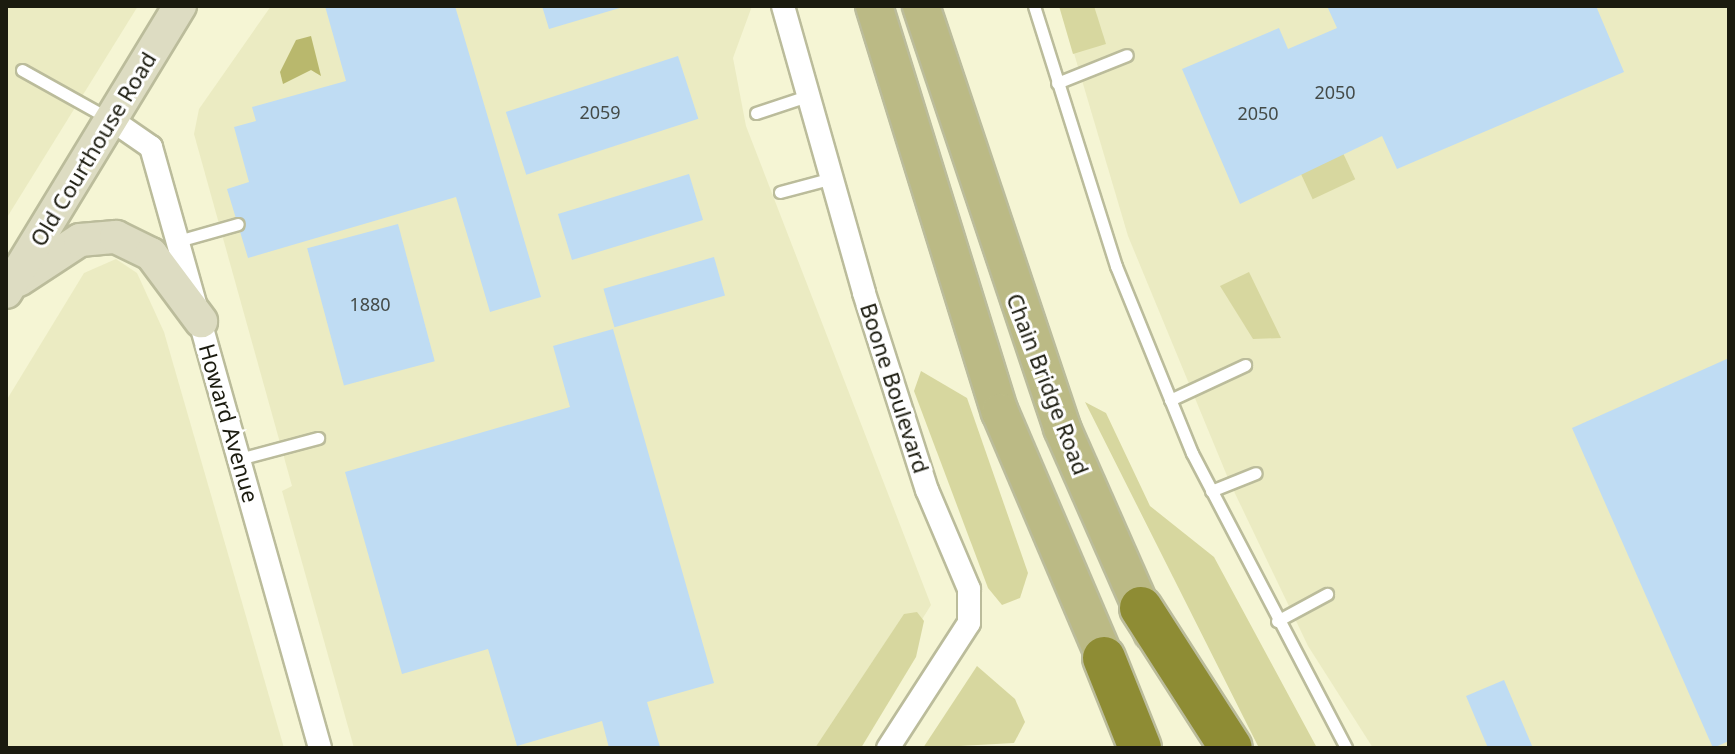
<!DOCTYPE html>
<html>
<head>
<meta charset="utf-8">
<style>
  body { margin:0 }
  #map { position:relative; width:1735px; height:754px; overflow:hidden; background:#f5f5d4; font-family:"Noto Sans",sans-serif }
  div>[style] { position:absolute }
  .built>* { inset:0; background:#ebebc2 }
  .green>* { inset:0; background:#d7d79f; transform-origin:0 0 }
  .water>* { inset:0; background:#b9b86d }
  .building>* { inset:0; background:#bfdcf3; transform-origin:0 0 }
  .roads { filter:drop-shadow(2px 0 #bbbc9b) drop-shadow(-2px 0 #bbbc9b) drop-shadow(0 2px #bbbc9b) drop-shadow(0 -2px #bbbc9b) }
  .lane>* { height:11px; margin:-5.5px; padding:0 5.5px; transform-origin:5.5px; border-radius:5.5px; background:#fff }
  .street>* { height:22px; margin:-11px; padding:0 11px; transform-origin:11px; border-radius:11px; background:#fff }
  .secondary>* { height:32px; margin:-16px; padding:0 16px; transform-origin:16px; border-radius:16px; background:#dddcc2 }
  .primary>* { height:36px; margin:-18px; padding:0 18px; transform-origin:18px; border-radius:18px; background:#bbba85 }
  .highway>* { height:42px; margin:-21px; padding:0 21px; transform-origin:21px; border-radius:21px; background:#8e8c34 }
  span { translate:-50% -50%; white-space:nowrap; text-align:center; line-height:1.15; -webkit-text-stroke:6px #fff; paint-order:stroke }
  .number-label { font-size:18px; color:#444b48 }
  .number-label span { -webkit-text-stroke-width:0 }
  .street-label { font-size:22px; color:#1b1b0f }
  .frame { position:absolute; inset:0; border:8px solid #1b1b0f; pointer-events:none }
</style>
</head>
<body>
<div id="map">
  <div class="built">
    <div style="clip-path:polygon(6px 6px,138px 6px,6px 219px)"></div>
    <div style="clip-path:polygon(271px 6px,752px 6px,733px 58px,746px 126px,931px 605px,842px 748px,354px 748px,282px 491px,292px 486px,194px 134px,199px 109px)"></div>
    <div style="clip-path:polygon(1060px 6px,1729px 6px,1729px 748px,1373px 748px,1308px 646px,1230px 483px,1128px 236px)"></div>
    <div style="clip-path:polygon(116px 259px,137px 273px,164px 332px,284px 748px,6px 748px,6px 401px,84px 273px)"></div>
  </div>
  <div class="green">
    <div style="clip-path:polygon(1059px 6px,1094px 6px,1106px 44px,1073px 54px)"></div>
    <div style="left:1343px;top:153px;width:29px;height:47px;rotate:65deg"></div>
    <div style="clip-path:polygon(1249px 272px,1281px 338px,1253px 339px,1220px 286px)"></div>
    <div style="clip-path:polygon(921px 371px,967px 398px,1028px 573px,1020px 598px,1002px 605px,988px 588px,914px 391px)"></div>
    <div style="clip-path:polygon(1085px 402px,1106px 413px,1150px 506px,1214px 557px,1317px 748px,1259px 748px)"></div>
    <div style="clip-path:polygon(917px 612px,924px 621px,916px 657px,861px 748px,815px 748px,904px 614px)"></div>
    <div style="clip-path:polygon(977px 666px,1015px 699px,1025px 722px,1014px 743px,923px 748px)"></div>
  </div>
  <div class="water">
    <div style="clip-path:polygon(311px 36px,321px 76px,311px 70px,283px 84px,280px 72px,296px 40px)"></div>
  </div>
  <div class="building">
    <div style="clip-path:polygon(325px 6px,455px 6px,541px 297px,490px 312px,456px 197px,248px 258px,227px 189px,249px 182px,234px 127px,256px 121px,252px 107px,346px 81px)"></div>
    <div style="clip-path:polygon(542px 6px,623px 6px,623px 7px,549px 29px)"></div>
    <div style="clip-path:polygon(1327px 6px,1596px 6px,1624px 72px,1397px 169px,1382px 136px,1240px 204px,1182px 69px,1279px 28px,1288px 49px,1337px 28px)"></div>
    <div style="left:678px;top:56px;width:66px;height:181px;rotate:72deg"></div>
    <div style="left:689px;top:174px;width:48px;height:137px;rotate:73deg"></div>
    <div style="left:398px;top:224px;width:142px;height:94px;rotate:75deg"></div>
    <div style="left:714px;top:257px;width:40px;height:115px;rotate:74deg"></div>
    <div style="clip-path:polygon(613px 329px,714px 683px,647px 702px,660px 747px,609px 748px,602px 721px,517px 746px,488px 649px,402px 674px,345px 472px,570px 407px,553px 346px)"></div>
    <div style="clip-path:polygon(1729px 358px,1729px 741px,1713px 748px,1572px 428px)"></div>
    <div style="clip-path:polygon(1504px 680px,1533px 748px,1488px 748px,1466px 696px)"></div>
  </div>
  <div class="roads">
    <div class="lane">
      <div style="left:1034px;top:6px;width:273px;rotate:72.5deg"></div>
      <div style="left:1116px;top:266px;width:202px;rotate:67.9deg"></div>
      <div style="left:1192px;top:453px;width:333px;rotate:62.4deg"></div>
      <div style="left:22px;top:70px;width:98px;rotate:29.2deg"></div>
      <div style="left:1057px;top:83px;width:75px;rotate:-21.8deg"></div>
      <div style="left:756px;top:113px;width:54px;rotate:-18.4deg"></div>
      <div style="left:780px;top:192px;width:51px;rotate:-14.9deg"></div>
      <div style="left:178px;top:241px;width:62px;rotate:-15.8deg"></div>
      <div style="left:1170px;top:400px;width:83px;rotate:-25deg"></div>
      <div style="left:239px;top:459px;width:82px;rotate:-14.9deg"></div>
      <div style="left:1211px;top:491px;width:48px;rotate:-21.8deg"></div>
      <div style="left:1277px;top:621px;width:57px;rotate:-28.4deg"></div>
    </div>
    <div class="street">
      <div style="left:783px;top:6px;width:298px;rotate:74.2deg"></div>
      <div style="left:864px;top:293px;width:207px;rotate:72.3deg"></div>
      <div style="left:927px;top:490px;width:108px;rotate:67deg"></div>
      <div style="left:969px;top:589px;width:34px;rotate:90deg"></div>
      <div style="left:969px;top:623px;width:149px;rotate:122.9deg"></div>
      <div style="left:109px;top:118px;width:51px;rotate:34.6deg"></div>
      <div style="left:151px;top:147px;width:624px;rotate:74.29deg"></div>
    </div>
    <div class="secondary">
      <div style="left:19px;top:280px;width:73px;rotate:-33.3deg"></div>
      <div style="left:80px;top:240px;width:36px;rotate:-5deg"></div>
      <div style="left:116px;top:237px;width:39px;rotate:26deg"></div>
      <div style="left:151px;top:254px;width:84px;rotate:53.3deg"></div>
      <div style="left:6px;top:292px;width:335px;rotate:-58.7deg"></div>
    </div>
    <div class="primary">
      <div style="left:874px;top:6px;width:425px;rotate:72.8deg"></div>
      <div style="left:1000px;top:412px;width:293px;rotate:66.9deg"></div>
      <div style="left:921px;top:6px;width:445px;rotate:71.5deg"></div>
      <div style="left:1062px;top:428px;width:223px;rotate:66.2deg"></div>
    </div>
    <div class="highway">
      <div style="left:1141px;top:608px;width:166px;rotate:57.3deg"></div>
      <div style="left:1104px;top:658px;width:97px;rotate:68.2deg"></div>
    </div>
  </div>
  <div class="number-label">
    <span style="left:1335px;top:92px">2050</span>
    <span style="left:600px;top:112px">2059</span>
    <span style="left:1258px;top:113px">2050</span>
    <span style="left:370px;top:304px">1880</span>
  </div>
  <div class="street-label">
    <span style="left:93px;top:149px;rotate:-59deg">Old Courthouse Road</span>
    <span style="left:1048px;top:384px;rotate:69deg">Chain Bridge Road</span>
    <span style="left:895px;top:388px;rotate:72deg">Boone Boulevard</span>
    <span style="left:229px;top:423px;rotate:74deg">Howard Avenue</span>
  </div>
  <div class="frame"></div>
</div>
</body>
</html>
